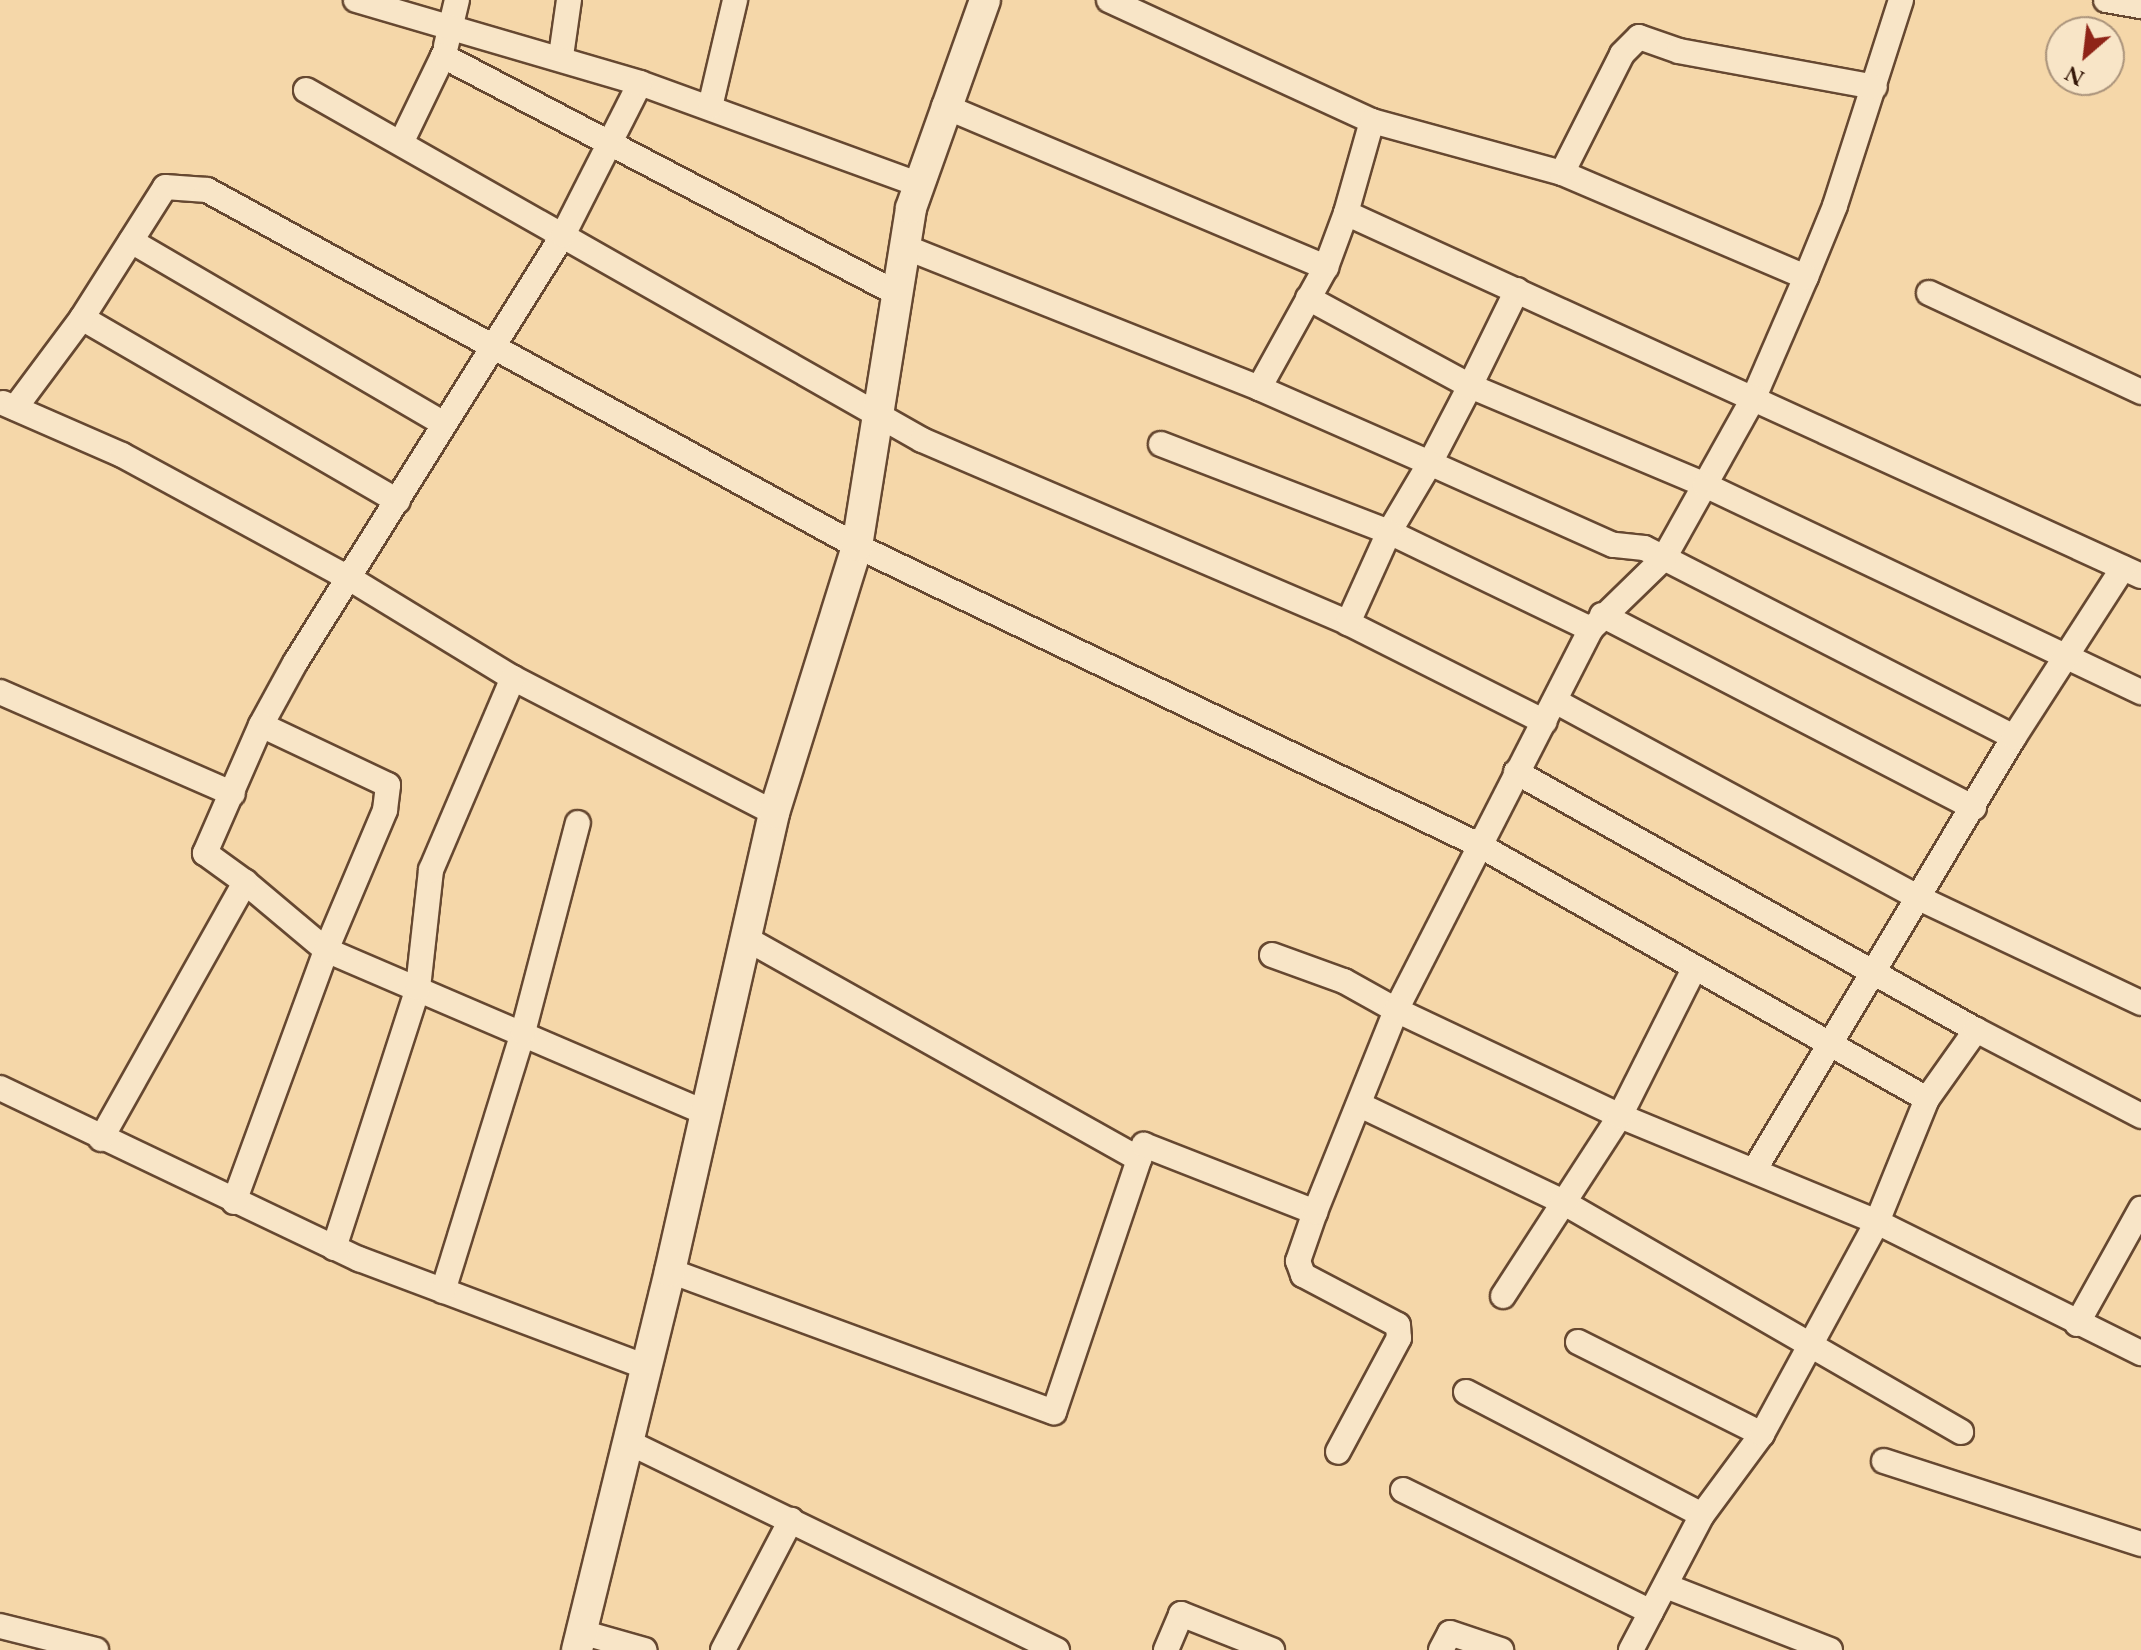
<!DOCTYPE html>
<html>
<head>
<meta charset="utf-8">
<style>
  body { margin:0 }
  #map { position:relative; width:2141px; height:1650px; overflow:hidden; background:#f5d7a9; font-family:"EB Garamond",serif }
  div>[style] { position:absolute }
  .roads { filter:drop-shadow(2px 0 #664831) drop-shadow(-2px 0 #664831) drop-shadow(0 2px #664831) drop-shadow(0 -2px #664831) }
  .minor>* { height:24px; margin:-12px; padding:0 12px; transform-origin:12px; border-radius:12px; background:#f8e5c7 }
  .tertiary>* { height:30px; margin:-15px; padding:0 15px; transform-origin:15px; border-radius:15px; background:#f8e5c7 }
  span { translate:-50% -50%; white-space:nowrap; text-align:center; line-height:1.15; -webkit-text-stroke:6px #f8e5c7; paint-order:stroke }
  .north { position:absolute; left:2045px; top:16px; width:80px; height:80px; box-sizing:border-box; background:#f8e5c7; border:2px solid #aa937b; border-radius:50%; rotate:208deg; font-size:22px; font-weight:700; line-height:32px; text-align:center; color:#361809 }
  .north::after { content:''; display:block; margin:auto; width:28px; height:36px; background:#8f2418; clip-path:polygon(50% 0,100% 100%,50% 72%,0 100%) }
</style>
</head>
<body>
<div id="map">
  <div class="roads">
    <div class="minor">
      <div style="left:1109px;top:0;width:289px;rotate:24.7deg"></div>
      <div style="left:1372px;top:121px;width:96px;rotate:105.8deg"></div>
      <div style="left:1901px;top:0;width:216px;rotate:107.8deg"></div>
      <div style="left:1835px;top:206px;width:77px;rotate:112.2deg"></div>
      <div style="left:1806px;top:277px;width:131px;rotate:113.4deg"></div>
      <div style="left:1754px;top:397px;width:184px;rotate:119.2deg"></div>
      <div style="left:1664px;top:558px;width:393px;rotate:27.1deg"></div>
      <div style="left:2106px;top:0;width:36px;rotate:10deg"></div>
      <div style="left:446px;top:46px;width:47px;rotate:-76.6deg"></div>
      <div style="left:561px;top:56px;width:57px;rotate:-81.9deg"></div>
      <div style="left:640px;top:83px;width:296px;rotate:20deg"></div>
      <div style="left:306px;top:90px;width:708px;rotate:29.6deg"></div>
      <div style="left:922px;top:440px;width:464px;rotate:23.2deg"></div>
      <div style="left:1348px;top:623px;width:220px;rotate:26.7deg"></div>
      <div style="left:944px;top:106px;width:415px;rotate:22.9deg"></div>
      <div style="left:710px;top:107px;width:110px;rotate:-76.8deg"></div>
      <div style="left:1372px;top:121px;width:197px;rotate:15.3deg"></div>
      <div style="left:1562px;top:173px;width:265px;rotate:23.1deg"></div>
      <div style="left:402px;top:141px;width:94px;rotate:-64.2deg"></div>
      <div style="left:443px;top:56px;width:513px;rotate:27.61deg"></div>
      <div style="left:1562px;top:173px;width:133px;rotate:-63.2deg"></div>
      <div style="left:1622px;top:54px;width:24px;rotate:-45deg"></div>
      <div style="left:1639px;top:37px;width:42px;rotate:19.3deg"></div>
      <div style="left:1679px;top:51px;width:199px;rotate:10.4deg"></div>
      <div style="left:131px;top:241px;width:360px;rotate:30.3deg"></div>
      <div style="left:905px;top:247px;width:381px;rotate:21.7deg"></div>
      <div style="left:1259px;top:388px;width:187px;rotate:23.7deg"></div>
      <div style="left:1430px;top:463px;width:87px;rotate:-62.5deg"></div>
      <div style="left:1470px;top:386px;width:255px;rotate:22.8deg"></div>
      <div style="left:1705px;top:485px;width:483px;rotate:25.4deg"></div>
      <div style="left:1929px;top:293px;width:234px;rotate:25deg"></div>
      <div style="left:1308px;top:298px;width:184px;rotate:28.5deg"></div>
      <div style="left:1470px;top:386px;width:107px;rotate:-63.9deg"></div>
      <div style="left:82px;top:318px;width:365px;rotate:30.1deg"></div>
      <div style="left:1259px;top:388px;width:138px;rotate:-61deg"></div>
      <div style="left:1326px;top:267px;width:58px;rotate:-69.7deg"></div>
      <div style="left:1346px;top:213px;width:874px;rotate:24.54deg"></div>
      <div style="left:3px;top:403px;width:130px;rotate:23.6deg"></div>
      <div style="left:122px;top:455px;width:258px;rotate:28.5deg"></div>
      <div style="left:349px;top:578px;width:192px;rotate:31.4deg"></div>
      <div style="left:513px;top:678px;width:294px;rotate:27.3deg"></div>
      <div style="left:15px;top:408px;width:112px;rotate:-53.3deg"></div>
      <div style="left:82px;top:318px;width:155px;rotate:-57.6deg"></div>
      <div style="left:165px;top:187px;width:42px;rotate:4.1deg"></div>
      <div style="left:207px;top:190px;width:741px;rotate:28.71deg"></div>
      <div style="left:857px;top:546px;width:690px;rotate:25.67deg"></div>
      <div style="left:1479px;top:845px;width:515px;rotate:29.55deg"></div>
      <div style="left:1161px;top:444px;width:244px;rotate:21.1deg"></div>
      <div style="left:1389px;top:532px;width:224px;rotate:25.7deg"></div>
      <div style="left:1602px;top:615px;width:419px;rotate:27.4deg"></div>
      <div style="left:0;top:692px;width:254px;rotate:23.6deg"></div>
      <div style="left:1555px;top:701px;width:416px;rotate:28.4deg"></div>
      <div style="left:1921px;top:899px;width:243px;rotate:25.3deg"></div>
      <div style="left:261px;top:725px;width:71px;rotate:-61.3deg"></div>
      <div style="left:295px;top:663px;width:505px;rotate:-57.95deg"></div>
      <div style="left:563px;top:235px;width:170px;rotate:-63.1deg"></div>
      <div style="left:640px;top:83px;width:296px;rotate:-163.7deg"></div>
      <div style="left:1516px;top:772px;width:527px;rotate:29.29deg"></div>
      <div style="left:745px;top:938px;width:452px;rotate:29.3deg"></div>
      <div style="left:1272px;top:955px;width:77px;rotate:19.9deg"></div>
      <div style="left:1344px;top:981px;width:60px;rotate:29.1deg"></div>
      <div style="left:1396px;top:1010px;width:428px;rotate:-62.9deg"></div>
      <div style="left:1591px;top:629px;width:102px;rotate:-44.2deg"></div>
      <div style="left:1664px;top:558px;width:22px;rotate:-153deg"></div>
      <div style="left:1644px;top:548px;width:31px;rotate:-174deg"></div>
      <div style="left:1613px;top:545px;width:201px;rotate:-155.9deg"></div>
      <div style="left:1430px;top:463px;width:80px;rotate:120.7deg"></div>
      <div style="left:1389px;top:532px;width:100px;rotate:114.3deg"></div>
      <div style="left:0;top:1088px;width:398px;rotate:25.5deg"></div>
      <div style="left:359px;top:1259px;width:307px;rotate:20.6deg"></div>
      <div style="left:1360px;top:1105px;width:223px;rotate:25.5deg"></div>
      <div style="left:1561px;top:1201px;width:462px;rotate:30deg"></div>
      <div style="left:101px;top:1139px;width:295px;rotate:-60.7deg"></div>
      <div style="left:245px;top:882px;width:106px;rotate:40deg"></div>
      <div style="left:326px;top:950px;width:413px;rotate:23.2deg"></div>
      <div style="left:1755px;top:1169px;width:504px;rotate:-59.06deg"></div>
      <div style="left:2014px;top:737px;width:201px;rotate:-57.2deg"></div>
      <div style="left:234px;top:1202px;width:268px;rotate:-69.9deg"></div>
      <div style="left:326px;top:950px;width:152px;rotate:-67.1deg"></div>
      <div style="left:385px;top:810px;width:25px;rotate:-83deg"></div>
      <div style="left:388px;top:785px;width:140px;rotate:-154.7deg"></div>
      <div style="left:261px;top:725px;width:140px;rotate:113.6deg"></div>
      <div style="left:205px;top:853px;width:49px;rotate:35.9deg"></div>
      <div style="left:1315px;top:1212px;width:52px;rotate:109.1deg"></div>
      <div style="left:1298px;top:1261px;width:15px;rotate:70deg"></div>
      <div style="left:1303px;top:1275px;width:107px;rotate:27.8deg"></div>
      <div style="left:1398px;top:1325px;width:13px;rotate:86deg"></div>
      <div style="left:1399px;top:1338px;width:129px;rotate:118.2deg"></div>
      <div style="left:334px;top:1248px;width:273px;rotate:-72.1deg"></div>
      <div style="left:418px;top:988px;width:119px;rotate:-83.7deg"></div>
      <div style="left:431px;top:870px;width:209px;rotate:-66.9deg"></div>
      <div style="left:670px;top:1271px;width:409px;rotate:20.2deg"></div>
      <div style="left:1054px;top:1412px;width:282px;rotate:-71.4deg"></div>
      <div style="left:1144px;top:1145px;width:184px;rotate:21.4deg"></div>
      <div style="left:1315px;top:1212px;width:218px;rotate:-68.1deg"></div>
      <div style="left:1396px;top:1010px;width:248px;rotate:25.3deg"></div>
      <div style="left:1620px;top:1116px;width:278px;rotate:22.4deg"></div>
      <div style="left:1877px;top:1222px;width:295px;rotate:26.4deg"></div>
      <div style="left:443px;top:1291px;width:271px;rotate:-72.8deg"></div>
      <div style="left:523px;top:1032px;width:216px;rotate:-75.3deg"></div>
      <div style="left:1503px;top:1296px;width:215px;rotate:-57deg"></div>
      <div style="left:1620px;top:1116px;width:165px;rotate:-63.3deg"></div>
      <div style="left:2077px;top:1324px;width:132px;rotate:-60.9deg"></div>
      <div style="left:1578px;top:1342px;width:206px;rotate:26.6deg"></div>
      <div style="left:1466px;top:1392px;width:266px;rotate:27.5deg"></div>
      <div style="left:628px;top:1442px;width:477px;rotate:25.9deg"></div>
      <div style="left:1884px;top:1461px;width:270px;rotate:17.9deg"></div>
      <div style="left:1403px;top:1490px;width:276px;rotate:26.2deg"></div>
      <div style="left:1651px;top:1612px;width:43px;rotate:117.8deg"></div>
      <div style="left:1666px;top:1586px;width:176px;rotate:21.3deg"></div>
      <div style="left:1651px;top:1612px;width:110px;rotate:-62.3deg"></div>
      <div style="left:1702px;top:1515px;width:101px;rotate:-53.5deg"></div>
      <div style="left:1762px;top:1434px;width:241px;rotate:-61.5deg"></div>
      <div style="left:1877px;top:1222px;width:133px;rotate:-67.9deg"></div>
      <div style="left:1927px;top:1099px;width:85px;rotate:-54.6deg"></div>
      <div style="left:1976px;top:1030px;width:186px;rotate:27.5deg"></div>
      <div style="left:0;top:1626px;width:99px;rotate:14deg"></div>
      <div style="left:581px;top:1632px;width:66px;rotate:15.9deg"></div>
      <div style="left:723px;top:1650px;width:147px;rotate:-62.4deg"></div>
      <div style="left:1166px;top:1650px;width:39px;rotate:-67deg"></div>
      <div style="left:1181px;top:1614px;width:98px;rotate:21.6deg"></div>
      <div style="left:1441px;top:1650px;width:19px;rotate:-62deg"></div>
      <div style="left:1450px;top:1633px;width:54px;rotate:18.4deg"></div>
    </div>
    <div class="tertiary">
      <div style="left:577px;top:1650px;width:390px;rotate:-76.2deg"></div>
      <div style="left:670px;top:1271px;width:470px;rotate:-77.2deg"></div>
      <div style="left:774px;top:813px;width:280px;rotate:-72.7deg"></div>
      <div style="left:857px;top:546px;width:342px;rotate:-80.9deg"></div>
      <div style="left:911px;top:208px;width:221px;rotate:-70.4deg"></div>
    </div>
  </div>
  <div class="north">N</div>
</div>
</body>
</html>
